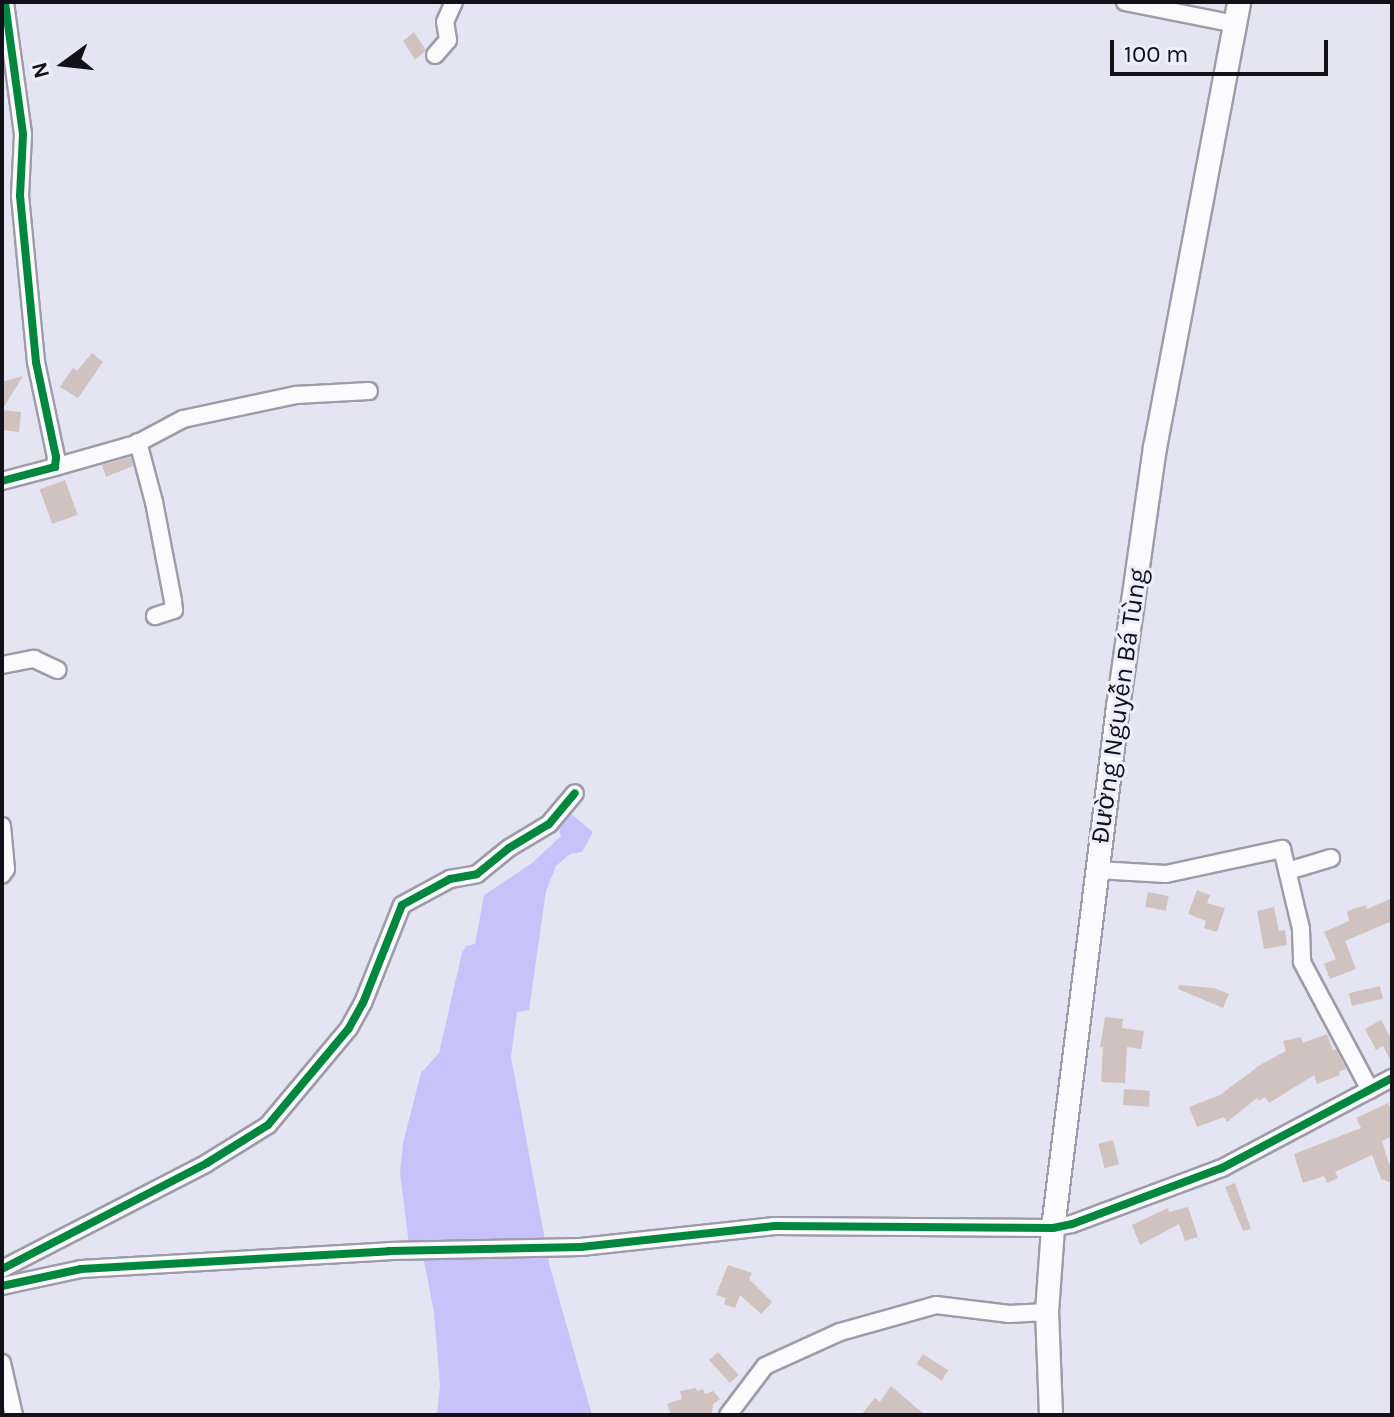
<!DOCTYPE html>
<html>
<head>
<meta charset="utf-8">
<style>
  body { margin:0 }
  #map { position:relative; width:1394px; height:1417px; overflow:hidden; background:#e5e4f3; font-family:Karla,sans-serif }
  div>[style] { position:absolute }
  .water>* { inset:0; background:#c8c2fb }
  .building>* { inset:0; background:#d0c3bf; transform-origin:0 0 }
  .roads { filter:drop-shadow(2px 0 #9e9ca8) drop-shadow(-2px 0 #9e9ca8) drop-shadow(0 2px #9e9ca8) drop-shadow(0 -2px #9e9ca8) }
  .street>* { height:16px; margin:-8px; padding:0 8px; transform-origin:8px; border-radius:8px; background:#fbfbfd }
  .secondary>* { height:22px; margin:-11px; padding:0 11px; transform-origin:11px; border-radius:11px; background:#fbfbfd }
  .cycleway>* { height:8px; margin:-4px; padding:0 4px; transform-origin:4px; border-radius:4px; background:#00873e }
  span { translate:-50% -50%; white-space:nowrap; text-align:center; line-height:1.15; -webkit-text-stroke:6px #ededfd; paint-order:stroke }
  .street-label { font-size:26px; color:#12111a }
  .frame { position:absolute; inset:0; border:4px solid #12111a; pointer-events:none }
  .north { position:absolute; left:24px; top:24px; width:80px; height:80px; -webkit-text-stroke:6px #ededfd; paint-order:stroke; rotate:255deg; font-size:22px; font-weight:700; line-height:32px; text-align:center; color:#12111a }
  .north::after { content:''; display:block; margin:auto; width:28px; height:36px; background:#12111a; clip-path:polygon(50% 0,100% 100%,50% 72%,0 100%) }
  .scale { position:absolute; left:1110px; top:40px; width:218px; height:36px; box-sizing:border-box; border:4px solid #12111a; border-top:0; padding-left:10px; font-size:24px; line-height:28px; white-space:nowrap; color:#12111a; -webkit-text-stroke:6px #ededfd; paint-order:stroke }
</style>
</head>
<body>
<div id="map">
  <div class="water">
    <div style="clip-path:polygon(570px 813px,593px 832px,582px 852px,570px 854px,556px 866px,546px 891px,529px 1010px,517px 1012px,511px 1057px,550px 1267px,592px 1415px,437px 1415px,440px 1385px,434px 1312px,424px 1261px,409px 1245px,400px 1173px,403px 1143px,421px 1073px,439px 1053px,462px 953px,466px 946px,475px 944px,484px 895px,532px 863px,561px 836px,558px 826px)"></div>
  </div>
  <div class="building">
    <div style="clip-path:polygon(414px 32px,426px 50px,415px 60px,403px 41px)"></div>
    <div style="clip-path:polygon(92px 353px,103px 362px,78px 398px,60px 387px,73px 368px,77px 371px)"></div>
    <div style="clip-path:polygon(23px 376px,2px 410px,21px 412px,19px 432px,2px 430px,2px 382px)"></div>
    <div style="clip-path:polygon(131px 457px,133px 466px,106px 477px,102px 465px)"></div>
    <div style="left:65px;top:480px;width:37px;height:27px;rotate:70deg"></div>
    <div style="clip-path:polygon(1197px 890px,1210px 895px,1207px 903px,1225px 908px,1217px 932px,1204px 928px,1206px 921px,1188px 914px)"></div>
    <div style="left:1148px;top:892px;width:21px;height:15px;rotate:11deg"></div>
    <div style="clip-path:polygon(1392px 898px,1392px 921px,1345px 941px,1356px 969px,1330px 979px,1324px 964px,1336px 959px,1324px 932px,1349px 921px,1347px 911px,1366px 905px,1367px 909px)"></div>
    <div style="clip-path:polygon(1274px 907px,1279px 931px,1285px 930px,1287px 945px,1264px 949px,1257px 911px)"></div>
    <div style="clip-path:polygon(1179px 985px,1214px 988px,1229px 994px,1223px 1008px,1178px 989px)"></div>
    <div style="left:1380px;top:986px;width:13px;height:32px;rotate:77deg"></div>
    <div style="clip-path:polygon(1105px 1017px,1123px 1019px,1122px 1028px,1144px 1031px,1141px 1049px,1127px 1047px,1125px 1083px,1101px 1082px,1103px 1047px,1100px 1047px)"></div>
    <div style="clip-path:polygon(1381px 1020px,1392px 1040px,1392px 1063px,1383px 1046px,1376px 1050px,1365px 1029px)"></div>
    <div style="clip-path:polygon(1327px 1034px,1333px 1050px,1336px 1049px,1346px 1069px,1339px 1072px,1340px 1075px,1317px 1084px,1314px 1075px,1269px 1103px,1265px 1097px,1259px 1101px,1257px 1098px,1227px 1122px,1224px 1117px,1197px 1127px,1189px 1107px,1220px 1095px,1260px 1065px,1286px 1051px,1283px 1041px,1301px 1037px,1303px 1043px)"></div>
    <div style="left:1124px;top:1089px;width:26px;height:16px;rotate:4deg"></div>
    <div style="clip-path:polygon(1388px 1103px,1392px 1112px,1392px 1136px,1382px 1141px,1389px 1164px,1392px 1163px,1392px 1183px,1381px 1179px,1372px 1155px,1335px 1172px,1338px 1178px,1327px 1183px,1324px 1176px,1303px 1183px,1294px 1154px,1361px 1128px,1356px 1118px)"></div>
    <div style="left:1113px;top:1140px;width:25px;height:15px;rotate:76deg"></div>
    <div style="clip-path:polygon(1235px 1183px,1251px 1229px,1243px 1231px,1225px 1187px)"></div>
    <div style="clip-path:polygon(1188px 1207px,1198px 1237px,1185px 1241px,1179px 1224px,1140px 1245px,1132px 1225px,1168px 1208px,1169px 1212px)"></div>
    <div style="clip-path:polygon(728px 1265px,752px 1273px,749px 1279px,772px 1302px,761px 1314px,740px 1295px,735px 1308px,724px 1304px,726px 1298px,716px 1295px)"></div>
    <div style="left:718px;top:1352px;width:31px;height:12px;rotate:48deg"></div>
    <div style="left:923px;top:1354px;width:30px;height:12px;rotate:33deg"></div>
    <div style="clip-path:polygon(891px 1386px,925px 1415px,861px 1415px,875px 1398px,880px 1402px)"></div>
    <div style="clip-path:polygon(696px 1388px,697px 1391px,703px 1389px,705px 1394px,713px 1391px,720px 1399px,713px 1404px,712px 1414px,671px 1415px,667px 1404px,682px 1399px,680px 1391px)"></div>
  </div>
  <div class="roads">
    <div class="street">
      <div style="left:1125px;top:2px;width:112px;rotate:11.3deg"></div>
      <div style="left:435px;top:55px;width:20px;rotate:-49deg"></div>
      <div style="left:448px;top:40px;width:18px;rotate:-99deg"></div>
      <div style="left:445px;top:22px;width:22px;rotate:-66deg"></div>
      <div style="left:138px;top:442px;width:62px;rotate:75.1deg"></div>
      <div style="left:154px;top:502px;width:101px;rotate:79.1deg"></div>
      <div style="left:173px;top:601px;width:9px;rotate:84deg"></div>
      <div style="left:174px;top:610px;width:20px;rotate:162deg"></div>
      <div style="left:55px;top:467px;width:84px;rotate:-15.9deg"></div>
      <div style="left:136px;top:444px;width:53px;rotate:-28deg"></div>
      <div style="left:183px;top:419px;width:116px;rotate:-12deg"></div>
      <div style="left:296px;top:395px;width:73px;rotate:-3.1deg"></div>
      <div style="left:2px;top:481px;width:55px;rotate:-14.8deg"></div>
      <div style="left:55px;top:467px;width:10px;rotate:-84deg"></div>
      <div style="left:56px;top:457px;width:97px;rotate:-101.9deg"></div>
      <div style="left:36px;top:362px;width:167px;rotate:-95.5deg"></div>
      <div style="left:20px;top:196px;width:62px;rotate:-87.2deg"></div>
      <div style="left:23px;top:134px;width:133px;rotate:-97.8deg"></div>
      <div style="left:2px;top:665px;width:33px;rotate:-11deg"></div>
      <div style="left:34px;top:659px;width:26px;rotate:25deg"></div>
      <div style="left:2px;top:826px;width:43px;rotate:84.7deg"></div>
      <div style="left:6px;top:869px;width:7px;rotate:124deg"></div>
      <div style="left:1097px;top:870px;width:69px;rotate:3.3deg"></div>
      <div style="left:1166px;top:874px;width:119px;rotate:-12.2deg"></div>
      <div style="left:1282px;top:849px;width:82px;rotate:76.6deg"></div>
      <div style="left:1301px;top:929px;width:33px;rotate:88deg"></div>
      <div style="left:1302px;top:962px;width:145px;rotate:62deg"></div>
      <div style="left:1288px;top:871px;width:45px;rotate:-16.8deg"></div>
      <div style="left:2px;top:1269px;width:231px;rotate:-27.3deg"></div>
      <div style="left:207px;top:1163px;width:72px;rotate:-31.9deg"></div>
      <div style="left:268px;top:1125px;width:126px;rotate:-50.1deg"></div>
      <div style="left:349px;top:1028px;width:29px;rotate:-61deg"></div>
      <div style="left:363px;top:1003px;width:105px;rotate:-68.3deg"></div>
      <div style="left:402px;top:905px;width:55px;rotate:-28.4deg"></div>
      <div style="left:450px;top:879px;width:27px;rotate:-10deg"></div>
      <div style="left:477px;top:874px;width:41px;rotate:-39.1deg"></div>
      <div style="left:509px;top:848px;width:47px;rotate:-31deg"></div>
      <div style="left:549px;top:824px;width:40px;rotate:-50deg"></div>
      <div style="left:2px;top:1286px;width:81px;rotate:-12.1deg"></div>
      <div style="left:81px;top:1269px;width:309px;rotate:-3.3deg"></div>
      <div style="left:389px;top:1251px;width:192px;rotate:-1.2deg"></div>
      <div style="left:581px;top:1247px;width:195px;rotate:-6.2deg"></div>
      <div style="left:775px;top:1226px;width:278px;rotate:0.4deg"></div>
      <div style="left:1053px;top:1228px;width:19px;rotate:-12deg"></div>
      <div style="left:1072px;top:1224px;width:160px;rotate:-20.5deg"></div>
      <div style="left:1222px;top:1168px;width:192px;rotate:-27.9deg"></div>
      <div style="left:2px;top:1363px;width:53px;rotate:77deg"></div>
      <div style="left:728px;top:1415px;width:61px;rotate:-52.9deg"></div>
      <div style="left:765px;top:1366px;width:82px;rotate:-24.4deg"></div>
      <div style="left:840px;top:1332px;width:100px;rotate:-15.7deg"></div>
      <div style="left:936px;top:1305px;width:74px;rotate:7deg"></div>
      <div style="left:1009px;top:1314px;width:38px;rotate:-3deg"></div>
    </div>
    <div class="secondary">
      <div style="left:1051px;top:1415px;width:103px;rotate:-92.2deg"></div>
      <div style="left:1047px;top:1312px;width:84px;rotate:-85.9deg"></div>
      <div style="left:1053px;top:1228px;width:525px;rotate:-82.89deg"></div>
      <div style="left:1118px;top:707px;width:262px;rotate:-81.9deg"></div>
      <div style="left:1155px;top:448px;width:454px;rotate:-79.3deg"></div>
    </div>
  </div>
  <div class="cycleway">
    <div style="left:2px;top:481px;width:55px;rotate:-14.8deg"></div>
    <div style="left:55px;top:467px;width:10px;rotate:-84deg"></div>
    <div style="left:56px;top:457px;width:97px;rotate:-101.9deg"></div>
    <div style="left:36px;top:362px;width:167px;rotate:-95.5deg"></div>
    <div style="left:20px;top:196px;width:62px;rotate:-87.2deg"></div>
    <div style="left:23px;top:134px;width:133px;rotate:-97.8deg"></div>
    <div style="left:2px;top:1269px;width:231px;rotate:-27.3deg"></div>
    <div style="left:207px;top:1163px;width:72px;rotate:-31.9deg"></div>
    <div style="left:268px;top:1125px;width:126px;rotate:-50.1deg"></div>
    <div style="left:349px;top:1028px;width:29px;rotate:-61deg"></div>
    <div style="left:363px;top:1003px;width:105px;rotate:-68.3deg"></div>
    <div style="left:402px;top:905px;width:55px;rotate:-28.4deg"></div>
    <div style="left:450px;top:879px;width:27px;rotate:-10deg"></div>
    <div style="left:477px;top:874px;width:41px;rotate:-39.1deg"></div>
    <div style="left:509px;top:848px;width:47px;rotate:-31deg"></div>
    <div style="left:549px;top:824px;width:40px;rotate:-50deg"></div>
    <div style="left:2px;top:1286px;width:81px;rotate:-12.1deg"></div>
    <div style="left:81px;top:1269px;width:309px;rotate:-3.3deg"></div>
    <div style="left:389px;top:1251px;width:192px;rotate:-1.2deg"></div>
    <div style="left:581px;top:1247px;width:195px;rotate:-6.2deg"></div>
    <div style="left:775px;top:1226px;width:278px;rotate:0.4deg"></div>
    <div style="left:1053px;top:1228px;width:19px;rotate:-12deg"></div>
    <div style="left:1072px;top:1224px;width:160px;rotate:-20.5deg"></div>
    <div style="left:1222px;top:1168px;width:192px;rotate:-27.9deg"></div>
  </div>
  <div class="street-label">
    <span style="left:1119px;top:706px;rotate:-82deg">Đường Nguyễn Bá Tùng</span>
  </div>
  <div class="frame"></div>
  <div class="north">N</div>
  <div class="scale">100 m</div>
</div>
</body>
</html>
